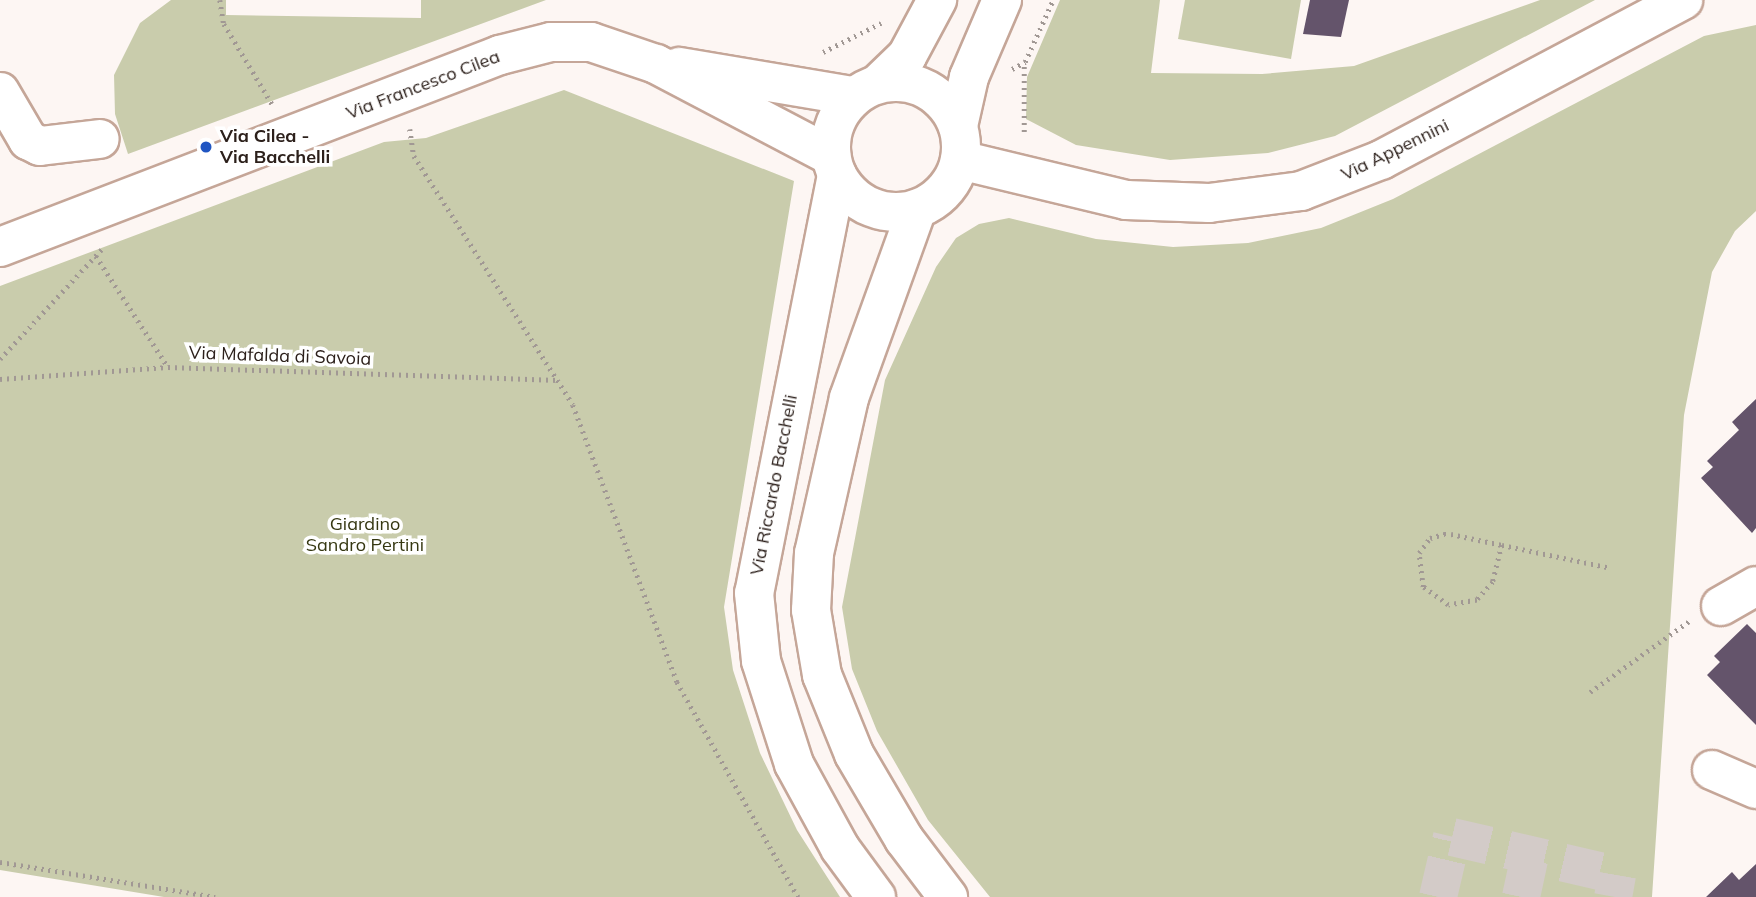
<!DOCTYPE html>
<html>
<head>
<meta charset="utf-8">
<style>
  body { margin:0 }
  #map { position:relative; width:1756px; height:897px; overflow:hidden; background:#fdf6f3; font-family:Mulish,sans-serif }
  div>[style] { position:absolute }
  .green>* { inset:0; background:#c9ccac }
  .building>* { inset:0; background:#64546b }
  .minor-tunnel>* { height:38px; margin-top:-19px; transform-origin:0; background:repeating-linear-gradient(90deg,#d3cbc8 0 38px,transparent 0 57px) }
  .path>* { height:4.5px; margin-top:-2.25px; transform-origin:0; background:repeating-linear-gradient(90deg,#a19894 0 2px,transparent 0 7px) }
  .roads { filter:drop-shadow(2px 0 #c5a698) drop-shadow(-2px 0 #c5a698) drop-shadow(0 2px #c5a698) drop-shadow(0 -2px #c5a698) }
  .minor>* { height:38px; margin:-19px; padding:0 19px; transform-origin:19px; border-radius:19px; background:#fff }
  .minor>.ring { margin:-19px; padding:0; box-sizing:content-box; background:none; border:38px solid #fff; border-radius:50% }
  .dots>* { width:19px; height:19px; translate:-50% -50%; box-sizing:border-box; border:4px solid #fff; border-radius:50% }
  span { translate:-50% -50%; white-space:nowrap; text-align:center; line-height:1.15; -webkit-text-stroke:7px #fff; paint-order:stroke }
  .street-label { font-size:18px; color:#2c201b }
  .poi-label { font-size:18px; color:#2c201b; font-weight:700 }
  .left { translate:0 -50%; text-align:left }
  .park-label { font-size:18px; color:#353711 }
</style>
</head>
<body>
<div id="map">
  <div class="green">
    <div style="clip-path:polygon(171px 0,226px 0,226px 15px,421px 18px,421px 0,546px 0,128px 154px,115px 114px,114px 75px,140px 23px)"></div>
    <div style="clip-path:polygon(1060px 0,1160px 0,1151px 73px,1262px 74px,1354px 66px,1540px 0,1595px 0,1335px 136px,1268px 153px,1170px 160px,1076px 145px,1026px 119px,1027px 77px)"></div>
    <div style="clip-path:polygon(1185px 0,1301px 0,1291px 59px,1178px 39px)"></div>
    <div style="clip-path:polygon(1756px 25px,1756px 211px,1735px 231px,1712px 272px,1684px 415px,1652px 897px,990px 897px,928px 820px,877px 731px,852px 669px,842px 607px,885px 380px,936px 267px,956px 238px,979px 224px,1009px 218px,1096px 239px,1173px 247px,1248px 243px,1321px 228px,1393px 199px,1704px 36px)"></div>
    <div style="clip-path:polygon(564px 90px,794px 181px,724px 607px,733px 670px,760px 753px,797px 830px,840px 897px,164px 897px,0 870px,0 286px,384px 142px,426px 138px)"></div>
  </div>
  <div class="building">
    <div style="clip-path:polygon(1310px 0,1349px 0,1341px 37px,1303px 34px)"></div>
    <div style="clip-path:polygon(1756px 399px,1756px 528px,1752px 533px,1701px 478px,1713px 467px,1707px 461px,1739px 430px,1732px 422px)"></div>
    <div style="clip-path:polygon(1747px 624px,1756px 633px,1756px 725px,1707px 675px,1720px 662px,1714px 656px)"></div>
    <div style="clip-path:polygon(1756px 864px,1756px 897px,1706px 897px,1732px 872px,1739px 880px)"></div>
  </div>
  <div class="minor-tunnel">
    <div style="left:1438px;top:897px;width:62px;rotate:-76.9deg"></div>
    <div style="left:1452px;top:837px;width:169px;rotate:13deg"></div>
    <div style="left:1617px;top:875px;width:22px;rotate:100deg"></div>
    <div style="left:1521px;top:897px;width:43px;rotate:-77.9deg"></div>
  </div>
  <div class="path">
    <div style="left:220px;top:0;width:24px;rotate:81deg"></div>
    <div style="left:224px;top:24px;width:93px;rotate:59deg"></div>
    <div style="left:823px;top:52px;width:65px;rotate:-26.6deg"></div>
    <div style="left:1012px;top:69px;width:15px;rotate:-28deg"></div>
    <div style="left:1025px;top:62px;width:68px;rotate:-65.7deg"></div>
    <div style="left:410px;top:129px;width:27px;rotate:82deg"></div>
    <div style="left:414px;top:156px;width:295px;rotate:57.4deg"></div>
    <div style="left:573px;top:405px;width:296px;rotate:69.4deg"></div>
    <div style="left:677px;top:682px;width:247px;rotate:60.6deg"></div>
    <div style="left:1024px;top:132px;width:69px;rotate:-90deg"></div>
    <div style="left:96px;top:256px;width:132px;rotate:57deg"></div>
    <div style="left:0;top:359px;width:150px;rotate:-47.2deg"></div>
    <div style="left:0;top:379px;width:168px;rotate:-4.1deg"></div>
    <div style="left:168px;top:367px;width:390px;rotate:1.9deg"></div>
    <div style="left:1502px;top:545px;width:38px;rotate:104deg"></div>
    <div style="left:1493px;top:582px;width:24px;rotate:132deg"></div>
    <div style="left:1477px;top:600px;width:29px;rotate:170deg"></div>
    <div style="left:1448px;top:605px;width:31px;rotate:-144deg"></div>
    <div style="left:1423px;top:587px;width:34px;rotate:-97deg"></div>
    <div style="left:1419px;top:553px;width:19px;rotate:-54deg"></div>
    <div style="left:1430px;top:538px;width:15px;rotate:-16deg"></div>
    <div style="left:1444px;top:534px;width:7px"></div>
    <div style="left:1451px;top:534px;width:52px;rotate:12.2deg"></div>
    <div style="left:1502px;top:545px;width:111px;rotate:11.9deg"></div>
    <div style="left:1590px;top:692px;width:122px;rotate:-35.6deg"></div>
    <div style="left:0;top:862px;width:218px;rotate:9.2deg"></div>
  </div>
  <div class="roads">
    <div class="minor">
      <div style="left:679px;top:67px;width:176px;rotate:9.5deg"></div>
      <div class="ring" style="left:831px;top:82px;width:92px;height:92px"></div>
      <div style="left:879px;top:83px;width:39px;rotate:-44deg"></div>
      <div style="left:907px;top:56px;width:64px;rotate:-61.8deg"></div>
      <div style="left:0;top:92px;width:56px;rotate:59.7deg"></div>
      <div style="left:28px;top:140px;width:13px;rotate:27deg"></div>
      <div style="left:40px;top:146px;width:60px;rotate:-6.7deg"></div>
      <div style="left:958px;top:126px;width:50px;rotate:-77.3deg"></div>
      <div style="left:969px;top:77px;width:84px;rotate:-66.8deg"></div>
      <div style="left:960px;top:160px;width:171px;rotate:13.5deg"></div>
      <div style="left:1126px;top:200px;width:83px;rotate:2.1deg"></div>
      <div style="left:1209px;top:203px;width:93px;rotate:-7.4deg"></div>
      <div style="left:1301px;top:191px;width:86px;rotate:-21.2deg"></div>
      <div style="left:1381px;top:160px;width:342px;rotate:-27.9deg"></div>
      <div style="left:837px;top:175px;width:426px;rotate:101.2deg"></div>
      <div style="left:754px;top:593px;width:68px;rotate:84.1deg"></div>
      <div style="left:761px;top:661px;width:108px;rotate:72.2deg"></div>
      <div style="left:794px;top:764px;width:96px;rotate:61.3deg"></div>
      <div style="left:840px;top:848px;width:61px;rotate:53.7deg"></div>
      <div style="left:917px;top:209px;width:201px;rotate:109.8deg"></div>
      <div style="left:849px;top:398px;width:159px;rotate:102.7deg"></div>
      <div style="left:814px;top:553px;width:57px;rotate:93deg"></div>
      <div style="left:811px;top:610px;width:66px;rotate:80.4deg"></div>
      <div style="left:822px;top:675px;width:85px;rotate:67.9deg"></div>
      <div style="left:854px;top:754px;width:99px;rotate:59.5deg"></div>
      <div style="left:904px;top:839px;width:73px;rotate:52.8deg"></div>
      <div style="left:0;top:247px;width:536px;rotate:-21.01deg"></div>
      <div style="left:500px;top:55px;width:53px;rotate:-14.3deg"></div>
      <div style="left:551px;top:42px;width:40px"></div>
      <div style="left:591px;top:42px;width:69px;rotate:18.7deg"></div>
      <div style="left:656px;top:64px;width:198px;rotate:27.7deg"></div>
      <div style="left:1721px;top:606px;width:40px;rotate:-29.7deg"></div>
      <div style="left:1712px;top:770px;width:48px;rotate:23.4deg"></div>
    </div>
  </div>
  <div class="dots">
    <div style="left:206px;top:147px;background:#2055c2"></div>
  </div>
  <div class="street-label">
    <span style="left:423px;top:85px;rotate:-21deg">Via Francesco Cilea</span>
    <span style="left:1395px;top:150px;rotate:-26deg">Via Appennini</span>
    <span style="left:280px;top:356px;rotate:2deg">Via Mafalda di Savoia</span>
    <span style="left:774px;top:485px;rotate:-79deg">Via Riccardo Bacchelli</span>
  </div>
  <div class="poi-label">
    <span class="left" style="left:220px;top:147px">Via Cilea -<br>Via Bacchelli</span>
  </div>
  <div class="park-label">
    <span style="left:365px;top:535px">Giardino<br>Sandro Pertini</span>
  </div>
</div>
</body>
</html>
